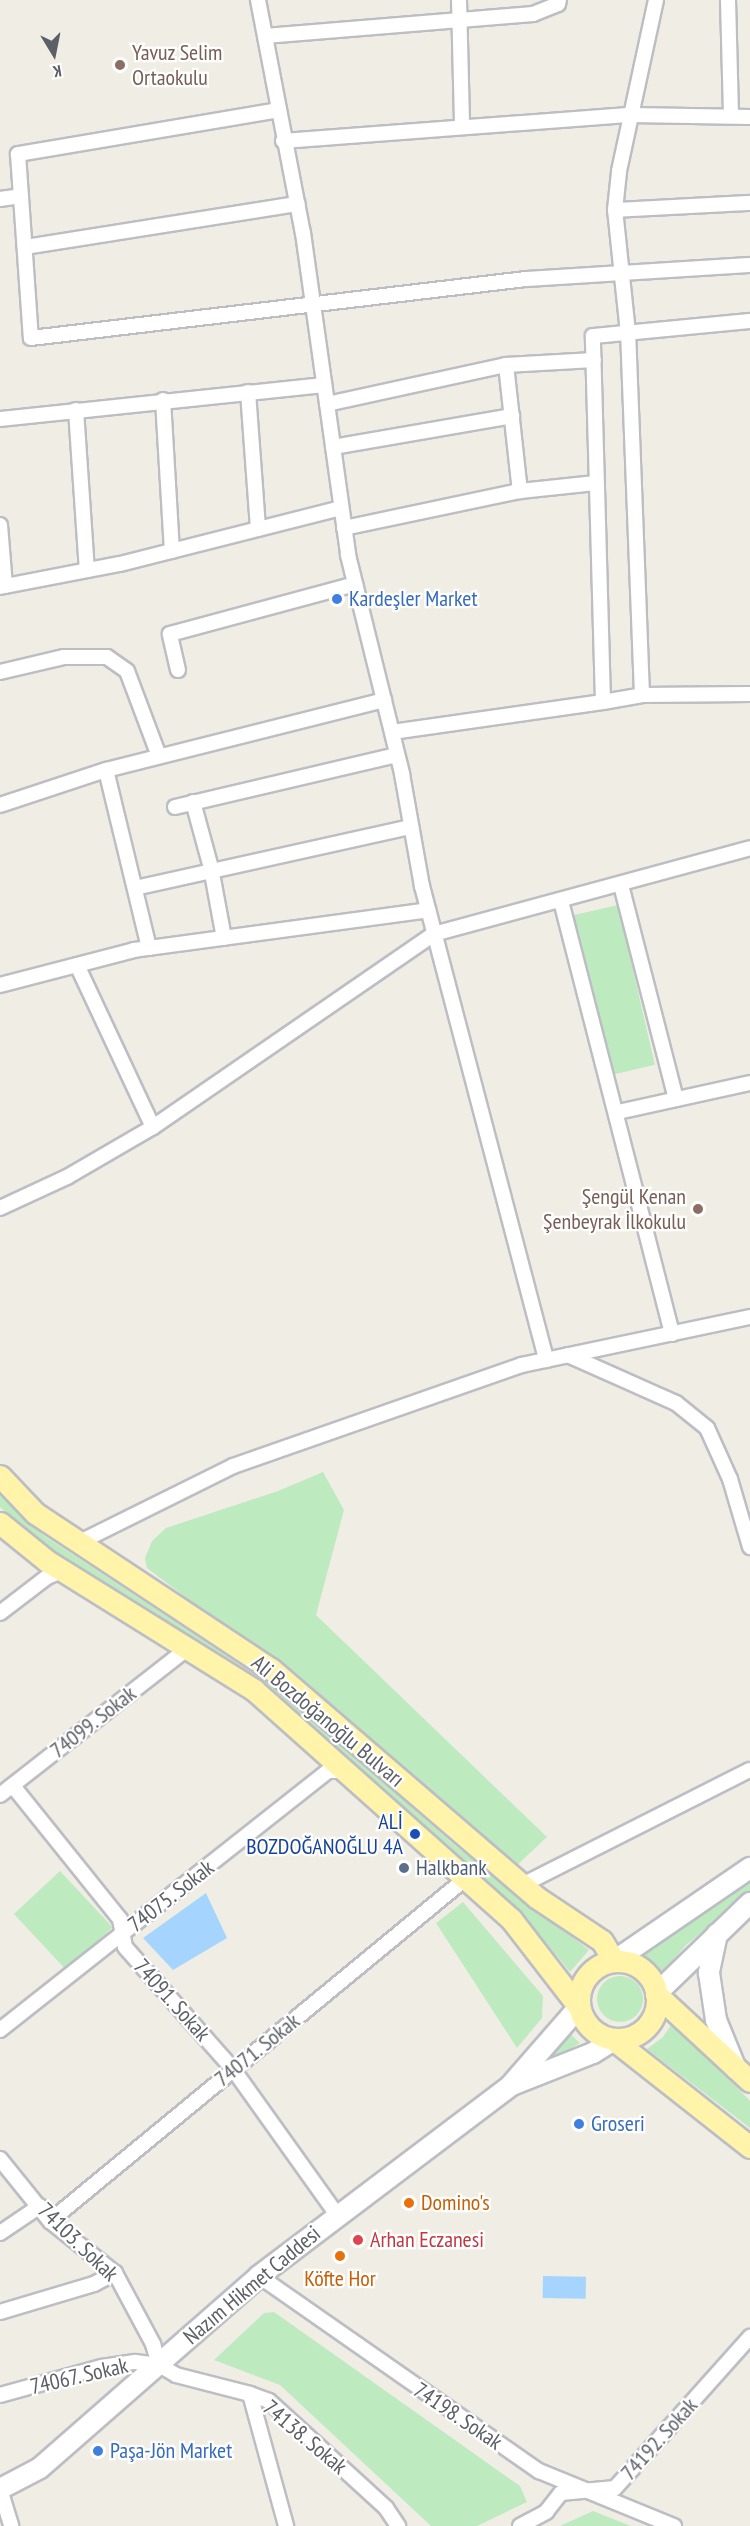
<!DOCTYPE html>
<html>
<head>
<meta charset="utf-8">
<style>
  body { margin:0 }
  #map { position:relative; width:750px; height:2526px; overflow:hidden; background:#f0eee4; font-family:"PT Sans Narrow",sans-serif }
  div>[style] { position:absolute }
  .green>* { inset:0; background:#beeabf; transform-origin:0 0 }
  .round { border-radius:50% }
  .water>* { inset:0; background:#a5d5ff; transform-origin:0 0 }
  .roads { filter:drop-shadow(2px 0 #bcbec4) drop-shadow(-2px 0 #bcbec4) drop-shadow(0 2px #bcbec4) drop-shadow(0 -2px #bcbec4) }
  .street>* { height:14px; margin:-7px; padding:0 7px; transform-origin:7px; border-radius:7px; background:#fff }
  .secondary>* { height:20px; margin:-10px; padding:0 10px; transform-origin:10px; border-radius:10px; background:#fff }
  .primary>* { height:21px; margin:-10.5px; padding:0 10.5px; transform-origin:10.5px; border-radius:10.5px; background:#fff4aa }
  .primary>.ring { margin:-10.5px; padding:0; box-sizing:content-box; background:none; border:21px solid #fff4aa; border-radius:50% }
  .dots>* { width:16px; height:16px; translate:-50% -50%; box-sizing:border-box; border:3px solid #fff; border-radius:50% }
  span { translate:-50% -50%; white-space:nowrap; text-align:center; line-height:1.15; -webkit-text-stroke:4.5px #fff; paint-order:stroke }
  .education-label { font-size:22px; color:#785e54 }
  .left { translate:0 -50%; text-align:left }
  .right { translate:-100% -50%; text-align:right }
  .shop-label { font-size:22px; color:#366cbe }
  .street-label { font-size:22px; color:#5c6066 }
  .transit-label { font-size:22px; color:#164399 }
  .service-label { font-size:22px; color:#4e5e75 }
  .food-label { font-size:22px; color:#c56008 }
  .health-label { font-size:22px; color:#be3a42 }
  .north { position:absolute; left:24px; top:24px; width:60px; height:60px; -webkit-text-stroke:4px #fff; paint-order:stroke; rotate:170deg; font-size:16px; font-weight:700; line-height:24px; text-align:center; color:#5c6066 }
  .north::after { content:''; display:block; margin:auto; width:21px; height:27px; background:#5c6066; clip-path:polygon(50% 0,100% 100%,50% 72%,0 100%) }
</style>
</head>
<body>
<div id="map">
  <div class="green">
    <div style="left:618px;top:905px;width:164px;height:46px;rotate:77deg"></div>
    <div style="clip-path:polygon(323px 1472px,344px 1510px,316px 1615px,547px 1837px,514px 1868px,353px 1724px,147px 1568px,145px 1558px,152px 1541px,166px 1528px,278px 1491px)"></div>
    <div style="clip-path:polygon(0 1495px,43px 1535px,274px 1687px,458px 1848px,589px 1950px,570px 1972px,530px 1923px,322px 1738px,191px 1640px,38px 1543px,0 1507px)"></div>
    <div style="left:60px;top:1871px;width:77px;height:63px;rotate:47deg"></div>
    <div style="clip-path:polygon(750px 1881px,750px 1892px,686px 1945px,662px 1973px,640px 1957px)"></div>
    <div style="clip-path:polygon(463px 1902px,543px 1996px,542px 2018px,517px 2048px,436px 1923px)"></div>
    <div class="round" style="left:597px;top:1976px;width:46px;height:46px"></div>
    <div style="clip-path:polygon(673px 2022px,750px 2101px,750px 2128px,647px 2049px,663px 2037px)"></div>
    <div style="clip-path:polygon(567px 2031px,580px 2043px,526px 2074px)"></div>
    <div style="clip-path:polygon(274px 2312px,520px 2486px,527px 2502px,477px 2526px,431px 2526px,280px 2385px,214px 2360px,264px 2313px)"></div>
    <div style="clip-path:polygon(593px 2511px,631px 2526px,560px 2526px)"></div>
  </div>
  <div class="water">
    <div style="clip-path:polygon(206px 1893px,227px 1938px,173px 1970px,143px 1938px)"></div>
    <div style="left:543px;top:2276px;width:43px;height:22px;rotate:1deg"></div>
  </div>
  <div class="roads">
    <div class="street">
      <div style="left:258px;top:0;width:237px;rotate:79.1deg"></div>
      <div style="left:303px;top:233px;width:325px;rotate:82deg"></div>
      <div style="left:348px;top:555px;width:226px;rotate:76.1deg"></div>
      <div style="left:402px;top:774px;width:114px;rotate:79.9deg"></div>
      <div style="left:422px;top:886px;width:490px;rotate:75.3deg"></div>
      <div style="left:459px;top:0;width:127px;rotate:88.6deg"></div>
      <div style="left:728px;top:0;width:115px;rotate:88.5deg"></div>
      <div style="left:265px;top:36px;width:269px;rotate:-4.7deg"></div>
      <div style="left:533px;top:14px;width:27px;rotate:-22deg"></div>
      <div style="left:558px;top:4px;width:4px;rotate:-76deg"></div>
      <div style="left:279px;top:110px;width:265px;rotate:170.4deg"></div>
      <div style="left:18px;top:154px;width:184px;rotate:86deg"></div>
      <div style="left:31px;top:338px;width:499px;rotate:-6.8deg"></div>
      <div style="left:526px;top:279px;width:224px;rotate:-3.6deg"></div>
      <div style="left:283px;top:141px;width:349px;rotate:-4.3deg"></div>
      <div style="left:631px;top:115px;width:119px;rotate:1deg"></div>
      <div style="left:0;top:199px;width:21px;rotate:-8deg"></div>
      <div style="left:615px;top:210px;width:135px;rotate:-3deg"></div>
      <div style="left:25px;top:247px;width:276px;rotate:-9deg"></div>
      <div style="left:506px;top:365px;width:127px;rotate:83.7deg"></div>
      <div style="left:248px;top:392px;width:137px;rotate:85.8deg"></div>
      <div style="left:163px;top:400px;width:151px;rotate:86.6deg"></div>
      <div style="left:327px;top:404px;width:183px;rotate:-12.3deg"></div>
      <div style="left:506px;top:365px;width:88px;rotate:-3.3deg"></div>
      <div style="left:76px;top:410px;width:160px;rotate:86.1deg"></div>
      <div style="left:0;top:419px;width:326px;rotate:-6deg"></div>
      <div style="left:333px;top:447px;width:182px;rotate:-9.8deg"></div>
      <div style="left:0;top:525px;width:61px;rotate:85.3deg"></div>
      <div style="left:344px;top:528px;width:180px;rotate:-11.9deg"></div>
      <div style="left:520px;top:491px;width:76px;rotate:-6deg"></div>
      <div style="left:0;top:587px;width:122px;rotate:-10.9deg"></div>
      <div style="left:120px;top:564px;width:228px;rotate:-14.2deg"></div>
      <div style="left:178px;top:670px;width:37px;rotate:-103deg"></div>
      <div style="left:170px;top:634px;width:192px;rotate:-15.1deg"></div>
      <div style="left:0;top:672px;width:66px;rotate:-13.2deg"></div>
      <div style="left:64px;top:657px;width:43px"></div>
      <div style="left:107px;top:657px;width:24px;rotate:35deg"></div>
      <div style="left:127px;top:671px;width:91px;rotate:69.4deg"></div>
      <div style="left:642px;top:695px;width:362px;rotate:-92.2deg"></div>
      <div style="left:628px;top:333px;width:124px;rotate:-96deg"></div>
      <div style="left:615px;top:210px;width:39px;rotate:-84deg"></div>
      <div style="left:619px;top:171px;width:175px;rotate:-77.8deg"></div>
      <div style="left:603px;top:702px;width:40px;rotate:-10deg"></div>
      <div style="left:642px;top:695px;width:108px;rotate:-0.5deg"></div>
      <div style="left:392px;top:732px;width:213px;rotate:-8.1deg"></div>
      <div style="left:603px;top:702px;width:366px;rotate:-91.6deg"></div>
      <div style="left:593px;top:336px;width:158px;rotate:-5.5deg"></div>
      <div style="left:106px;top:770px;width:183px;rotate:76.4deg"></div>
      <div style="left:193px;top:802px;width:68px;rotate:74.7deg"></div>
      <div style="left:211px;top:868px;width:71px;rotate:79.5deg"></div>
      <div style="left:0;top:805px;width:112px;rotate:-18.3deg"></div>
      <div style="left:106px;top:770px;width:287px;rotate:-14.1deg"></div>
      <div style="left:175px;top:807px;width:228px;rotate:-13.2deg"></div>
      <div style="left:621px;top:885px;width:221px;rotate:75.6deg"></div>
      <div style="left:135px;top:888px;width:283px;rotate:-12.5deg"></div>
      <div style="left:561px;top:901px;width:447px;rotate:75.6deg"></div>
      <div style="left:77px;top:965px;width:179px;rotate:64.9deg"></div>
      <div style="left:0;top:985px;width:138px;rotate:-14.6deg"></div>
      <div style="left:134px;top:950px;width:297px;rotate:-7.7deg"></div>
      <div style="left:618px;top:1112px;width:135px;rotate:-12.4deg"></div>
      <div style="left:0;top:1208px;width:74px;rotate:-24.8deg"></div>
      <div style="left:67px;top:1177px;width:99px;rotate:-30.2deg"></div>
      <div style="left:153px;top:1127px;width:341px;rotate:-34.5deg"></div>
      <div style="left:434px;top:934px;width:327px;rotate:-15.2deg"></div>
      <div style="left:568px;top:1355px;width:118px;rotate:24deg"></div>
      <div style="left:676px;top:1403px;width:40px;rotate:39deg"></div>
      <div style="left:707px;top:1428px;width:56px;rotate:65.7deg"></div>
      <div style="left:730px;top:1479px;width:71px;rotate:73.6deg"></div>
      <div style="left:78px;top:1543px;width:173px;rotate:-26.4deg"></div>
      <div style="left:233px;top:1466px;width:306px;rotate:-19.3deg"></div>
      <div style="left:522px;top:1365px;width:233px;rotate:-11.9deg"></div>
      <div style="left:0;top:1613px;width:59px;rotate:-37.5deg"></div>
      <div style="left:47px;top:1577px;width:16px;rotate:-22deg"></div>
      <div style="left:13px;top:1786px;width:171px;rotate:51.2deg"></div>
      <div style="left:120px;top:1919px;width:28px;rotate:80deg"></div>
      <div style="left:125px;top:1947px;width:163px;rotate:48.5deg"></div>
      <div style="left:233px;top:2069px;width:179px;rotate:54.5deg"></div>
      <div style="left:0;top:1795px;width:237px;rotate:-38deg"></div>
      <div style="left:522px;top:1885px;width:255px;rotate:-26.8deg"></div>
      <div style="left:0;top:2030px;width:418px;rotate:-38.3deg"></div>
      <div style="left:328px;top:1771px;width:17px"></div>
      <div style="left:0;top:2159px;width:80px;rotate:51.1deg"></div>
      <div style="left:50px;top:2221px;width:83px;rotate:38.7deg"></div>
      <div style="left:115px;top:2273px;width:81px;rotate:61.8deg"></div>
      <div style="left:153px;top:2344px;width:22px;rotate:74deg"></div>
      <div style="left:50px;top:2221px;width:538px;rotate:-39.49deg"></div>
      <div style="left:0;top:2233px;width:48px;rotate:-34deg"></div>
      <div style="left:259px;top:2276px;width:341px;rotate:34.9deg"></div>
      <div style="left:539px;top:2471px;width:146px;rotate:22.2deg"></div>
      <div style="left:0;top:2312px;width:98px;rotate:-16.6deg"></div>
      <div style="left:94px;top:2284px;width:24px;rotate:-28deg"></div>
      <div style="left:250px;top:2394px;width:137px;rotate:74.7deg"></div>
      <div style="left:0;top:2395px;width:106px;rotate:-15.4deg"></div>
      <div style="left:102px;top:2367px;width:33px;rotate:-9deg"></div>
      <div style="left:135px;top:2362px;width:24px;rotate:7deg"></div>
      <div style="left:159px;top:2365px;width:20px;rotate:30deg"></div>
      <div style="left:176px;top:2375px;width:76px;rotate:14.4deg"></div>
      <div style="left:250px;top:2394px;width:20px;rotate:20deg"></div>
      <div style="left:269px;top:2401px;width:159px;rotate:42.4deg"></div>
      <div style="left:386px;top:2508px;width:22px;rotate:56deg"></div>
      <div style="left:0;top:2489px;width:39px;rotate:73deg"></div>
      <div style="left:520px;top:2526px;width:30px;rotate:-28deg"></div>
      <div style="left:546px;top:2512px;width:24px;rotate:-52deg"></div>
      <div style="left:561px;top:2493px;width:54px;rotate:-5.3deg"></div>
      <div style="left:615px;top:2488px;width:203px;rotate:-48.2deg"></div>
    </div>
    <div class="secondary">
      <div style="left:717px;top:1934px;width:40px;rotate:102deg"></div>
      <div style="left:709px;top:1973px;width:48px;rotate:81.5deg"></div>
      <div style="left:716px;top:2020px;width:53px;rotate:67.8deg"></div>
      <div style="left:614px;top:1961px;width:165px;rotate:-34.4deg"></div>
      <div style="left:656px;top:1994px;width:131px;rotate:-44.1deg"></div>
      <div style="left:512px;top:2085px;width:87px;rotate:-21.6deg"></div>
      <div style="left:593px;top:2053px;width:25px;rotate:-32deg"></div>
      <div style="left:0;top:2489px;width:45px;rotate:-27.7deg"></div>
      <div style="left:40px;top:2468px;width:291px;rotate:-41.2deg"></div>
      <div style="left:259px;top:2276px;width:315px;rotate:-37.1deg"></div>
      <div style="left:510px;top:2086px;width:105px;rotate:-48.9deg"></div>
    </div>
    <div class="primary">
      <div style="left:0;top:1476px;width:51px;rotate:46.6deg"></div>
      <div style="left:35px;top:1513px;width:283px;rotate:33.5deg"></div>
      <div style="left:271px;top:1669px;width:350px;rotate:40.7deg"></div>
      <div style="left:536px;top:1897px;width:79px;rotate:33.7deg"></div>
      <div style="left:602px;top:1941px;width:23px;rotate:59deg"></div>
      <div style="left:0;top:1523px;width:60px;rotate:39deg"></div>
      <div style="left:47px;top:1561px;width:244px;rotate:31.9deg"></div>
      <div style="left:254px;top:1690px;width:344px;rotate:41.7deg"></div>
      <div style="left:511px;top:1919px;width:111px;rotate:52.3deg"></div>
      <div class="ring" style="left:579px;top:1961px;width:57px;height:57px"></div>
      <div style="left:656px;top:1994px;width:128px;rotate:42.8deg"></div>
      <div style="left:614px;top:2040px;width:173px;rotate:38.2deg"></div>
    </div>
  </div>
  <div class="dots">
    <div style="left:120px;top:65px;background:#8d6e63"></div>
    <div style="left:337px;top:599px;background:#3f7fe0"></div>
    <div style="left:698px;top:1209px;background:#8d6e63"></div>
    <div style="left:415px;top:1834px;background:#1a4fb4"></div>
    <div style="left:404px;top:1868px;background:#5c6f8a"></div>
    <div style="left:579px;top:2124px;background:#3f7fe0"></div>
    <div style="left:409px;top:2203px;background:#e8710a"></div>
    <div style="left:358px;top:2240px;background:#e0444e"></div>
    <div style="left:340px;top:2256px;background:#e8710a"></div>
    <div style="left:98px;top:2451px;background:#3f7fe0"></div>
  </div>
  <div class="education-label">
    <span class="left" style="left:132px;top:65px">Yavuz Selim<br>Ortaokulu</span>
    <span class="right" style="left:686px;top:1209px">Şengül Kenan<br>Şenbeyrak İlkokulu</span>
  </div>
  <div class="shop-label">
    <span class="left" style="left:349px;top:599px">Kardeşler Market</span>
    <span class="left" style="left:591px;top:2124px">Groseri</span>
    <span class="left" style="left:110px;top:2451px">Paşa-Jön Market</span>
  </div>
  <div class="street-label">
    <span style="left:328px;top:1721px;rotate:40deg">Ali Bozdoğanoğlu Bulvarı</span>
    <span style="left:93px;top:1722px;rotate:-38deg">74099. Sokak</span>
    <span style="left:171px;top:1896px;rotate:-38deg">74075. Sokak</span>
    <span style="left:172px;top:2000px;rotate:48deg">74091. Sokak</span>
    <span style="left:257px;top:2050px;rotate:-39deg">74071. Sokak</span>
    <span style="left:78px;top:2242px;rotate:44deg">74103. Sokak</span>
    <span style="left:252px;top:2285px;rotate:-40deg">Nazım Hikmet Caddesi</span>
    <span style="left:79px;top:2376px;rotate:-13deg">74067. Sokak</span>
    <span style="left:458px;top:2416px;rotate:34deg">74198. Sokak</span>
    <span style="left:305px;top:2437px;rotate:40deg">74138. Sokak</span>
    <span style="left:659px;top:2439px;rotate:-48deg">74192. Sokak</span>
  </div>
  <div class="transit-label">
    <span class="right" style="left:403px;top:1834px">ALİ<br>BOZDOĞANOĞLU 4A</span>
  </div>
  <div class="service-label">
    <span class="left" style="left:416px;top:1868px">Halkbank</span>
  </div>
  <div class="food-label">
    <span class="left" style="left:421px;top:2203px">Domino's</span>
    <span style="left:340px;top:2279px">Köfte Hor</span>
  </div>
  <div class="health-label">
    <span class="left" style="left:370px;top:2240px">Arhan Eczanesi</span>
  </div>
  <div class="north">K</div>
</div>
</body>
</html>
